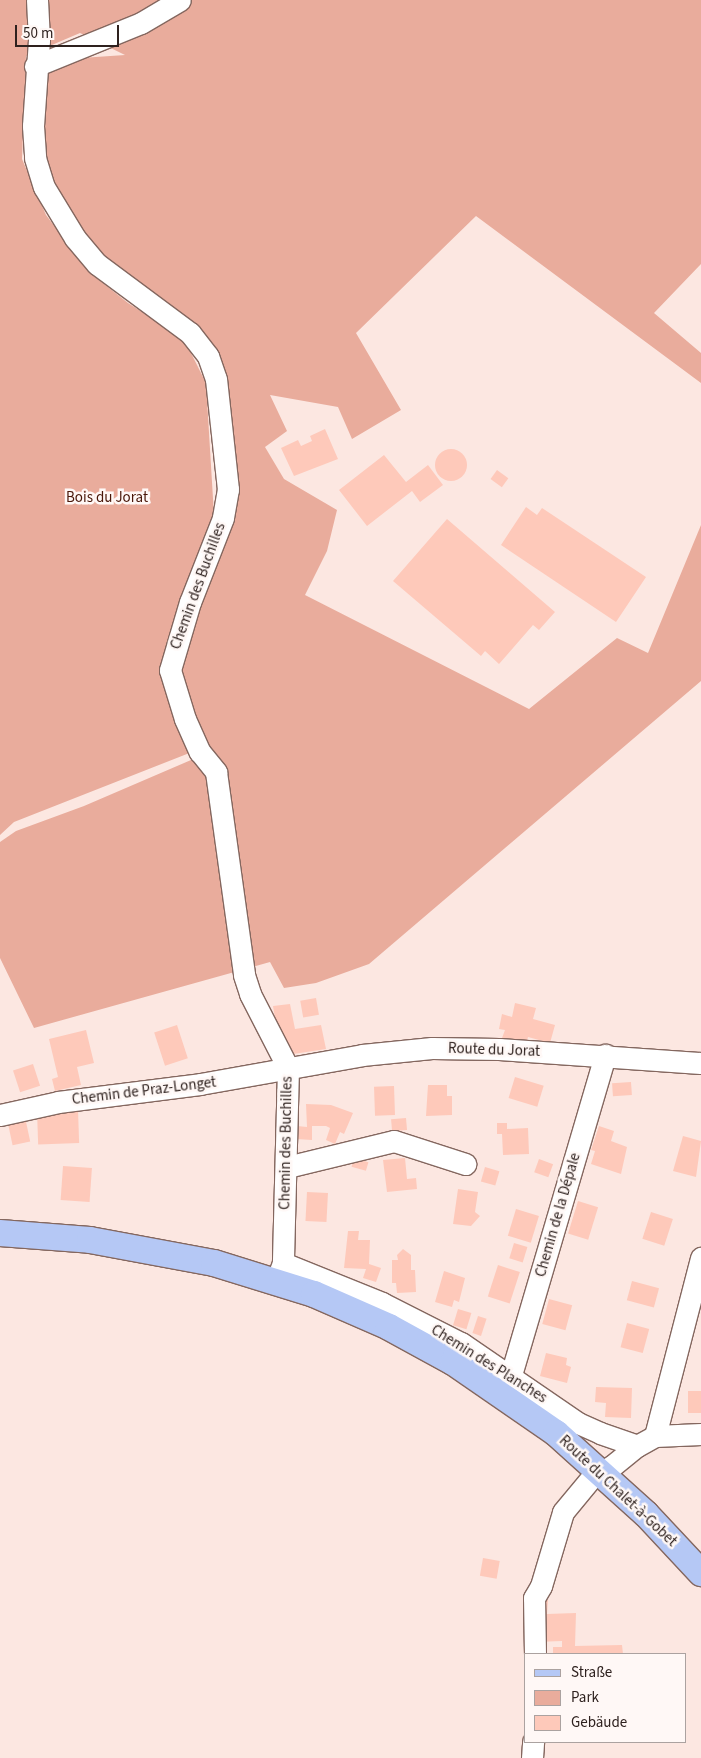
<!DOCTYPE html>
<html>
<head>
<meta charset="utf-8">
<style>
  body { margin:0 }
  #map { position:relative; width:701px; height:1758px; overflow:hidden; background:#fce7e1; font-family:"Source Sans 3",sans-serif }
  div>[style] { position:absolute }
  .green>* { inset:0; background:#e9ac9c }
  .building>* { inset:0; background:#fec9ba; transform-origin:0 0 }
  .round { border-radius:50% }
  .roads { filter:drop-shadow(1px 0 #84675f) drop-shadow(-1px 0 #84675f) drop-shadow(0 1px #84675f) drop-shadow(0 -1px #84675f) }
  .minor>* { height:21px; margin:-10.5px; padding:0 10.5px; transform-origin:10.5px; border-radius:10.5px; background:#fff }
  .major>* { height:26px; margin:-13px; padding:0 13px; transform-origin:13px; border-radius:13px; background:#b5c8f5 }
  span { translate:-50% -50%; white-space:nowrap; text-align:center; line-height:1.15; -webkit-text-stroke:5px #fff8f6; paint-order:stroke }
  .park-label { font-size:15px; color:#491608 }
  .street-label { font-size:15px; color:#2e211e }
  .legend { position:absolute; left:524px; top:1653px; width:162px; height:90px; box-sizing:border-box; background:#fff8f6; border:1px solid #aba2a0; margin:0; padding:6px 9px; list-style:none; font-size:15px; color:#2e211e }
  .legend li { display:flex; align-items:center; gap:10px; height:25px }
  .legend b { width:25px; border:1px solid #aba2a0 }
  .scale { position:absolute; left:15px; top:25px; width:104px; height:22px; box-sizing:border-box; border:2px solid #2e211e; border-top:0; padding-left:6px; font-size:15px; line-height:18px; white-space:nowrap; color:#2e211e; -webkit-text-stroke:4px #fff8f6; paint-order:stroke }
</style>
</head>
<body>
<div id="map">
  <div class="green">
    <div style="clip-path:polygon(0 0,701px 0,701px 264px,654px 313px,701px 353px,701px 383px,476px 216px,356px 333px,401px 410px,352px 439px,338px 407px,270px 395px,287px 431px,265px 447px,284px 479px,337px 510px,327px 551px,305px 595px,529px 709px,617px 638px,648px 653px,701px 525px,701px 681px,369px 964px,316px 983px,284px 988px,270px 962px,34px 1028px,0 958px,0 842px,16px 831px,84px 806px,205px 754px,180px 669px,199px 605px,232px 520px,225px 378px,104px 257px,82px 232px,53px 183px,44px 156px,47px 72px,81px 58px,125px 55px,80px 33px,26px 56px,22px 159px,46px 215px,89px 272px,128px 303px,184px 339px,206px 383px,214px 515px,164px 672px,192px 752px,14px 822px,0 835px)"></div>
  </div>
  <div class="building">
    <div style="clip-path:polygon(325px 429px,338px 459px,294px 476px,281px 448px,298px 440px,301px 446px,312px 441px,310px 436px)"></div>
    <div class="round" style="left:435px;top:449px;width:32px;height:32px"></div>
    <div style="clip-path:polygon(384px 455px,406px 482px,428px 465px,443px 485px,420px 502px,412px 491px,367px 526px,339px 490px)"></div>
    <div style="left:497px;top:470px;width:14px;height:11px;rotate:36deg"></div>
    <div style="clip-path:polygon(526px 507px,537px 515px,542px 508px,646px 577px,616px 622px,501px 545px)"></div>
    <div style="clip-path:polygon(447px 519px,555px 612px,539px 630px,533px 625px,499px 664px,485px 651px,481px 656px,393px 581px)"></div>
    <div style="left:316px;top:998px;width:17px;height:16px;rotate:80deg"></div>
    <div style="clip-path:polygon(515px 1003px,536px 1008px,533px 1019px,555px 1025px,550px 1043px,528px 1037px,526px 1045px,502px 1038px,505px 1030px,499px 1029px,502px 1014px,512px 1017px)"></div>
    <div style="clip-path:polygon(290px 1004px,295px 1029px,321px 1025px,326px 1049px,287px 1055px,279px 1042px,273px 1006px)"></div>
    <div style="left:177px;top:1025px;width:35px;height:24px;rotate:72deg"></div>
    <div style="clip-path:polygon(86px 1030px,94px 1063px,77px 1067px,81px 1085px,55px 1091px,52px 1079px,58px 1077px,49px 1039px)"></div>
    <div style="left:33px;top:1064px;width:23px;height:21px;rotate:72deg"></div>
    <div style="left:515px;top:1077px;width:30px;height:22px;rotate:17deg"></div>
    <div style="left:631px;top:1082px;width:13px;height:19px;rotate:86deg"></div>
    <div style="clip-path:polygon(428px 1085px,447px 1085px,447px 1096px,452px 1096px,452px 1115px,426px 1116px)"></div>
    <div style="left:394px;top:1086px;width:29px;height:20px;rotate:88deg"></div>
    <div style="clip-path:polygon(306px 1104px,331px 1105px,353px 1113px,344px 1134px,340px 1132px,335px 1144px,326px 1140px,330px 1128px,326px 1126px,312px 1126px,312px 1140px,296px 1139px,297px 1126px,307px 1127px)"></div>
    <div style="left:78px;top:1110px;width:33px;height:41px;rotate:88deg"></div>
    <div style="left:25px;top:1117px;width:25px;height:18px;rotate:78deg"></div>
    <div style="left:406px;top:1118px;width:12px;height:15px;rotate:85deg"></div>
    <div style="clip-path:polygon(497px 1123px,507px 1123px,507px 1129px,528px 1128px,529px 1154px,503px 1155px,502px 1134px,497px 1134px)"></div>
    <div style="clip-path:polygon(599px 1126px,614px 1131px,611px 1141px,627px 1147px,621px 1174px,591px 1164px,595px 1151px,591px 1150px)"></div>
    <div style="clip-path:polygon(683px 1136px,701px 1141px,696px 1177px,673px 1171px)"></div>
    <div style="left:354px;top:1158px;width:15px;height:9px;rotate:16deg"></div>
    <div style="clip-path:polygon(405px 1158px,407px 1179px,416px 1178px,417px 1189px,387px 1192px,383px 1160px)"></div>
    <div style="left:539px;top:1159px;width:15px;height:14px;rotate:20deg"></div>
    <div style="left:63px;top:1166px;width:29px;height:34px;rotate:4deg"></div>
    <div style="left:485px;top:1167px;width:15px;height:15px;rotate:16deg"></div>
    <div style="clip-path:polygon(458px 1189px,478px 1192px,475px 1212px,480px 1216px,471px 1226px,453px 1224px)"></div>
    <div style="left:307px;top:1192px;width:21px;height:29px;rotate:3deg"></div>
    <div style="left:578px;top:1201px;width:21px;height:34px;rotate:17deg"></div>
    <div style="left:516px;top:1209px;width:24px;height:28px;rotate:17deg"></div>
    <div style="left:651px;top:1212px;width:23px;height:28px;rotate:18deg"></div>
    <div style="clip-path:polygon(348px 1231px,359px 1231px,358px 1240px,370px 1240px,369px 1264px,381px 1268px,376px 1282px,363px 1278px,366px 1269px,344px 1268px)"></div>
    <div style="left:514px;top:1243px;width:14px;height:16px;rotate:17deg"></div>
    <div style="clip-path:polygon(403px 1249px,411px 1255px,411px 1270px,415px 1270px,416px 1292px,397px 1293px,396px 1283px,392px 1283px,392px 1260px,398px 1260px,397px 1255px)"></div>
    <div style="left:498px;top:1265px;width:23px;height:33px;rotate:18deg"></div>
    <div style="clip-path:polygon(444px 1271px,465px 1278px,459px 1302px,454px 1300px,452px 1307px,435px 1302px)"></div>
    <div style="left:632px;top:1281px;width:28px;height:20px;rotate:15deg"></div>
    <div style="left:549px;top:1299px;width:24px;height:26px;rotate:15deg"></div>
    <div style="left:458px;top:1309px;width:14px;height:17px;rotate:17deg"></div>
    <div style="left:478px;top:1316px;width:9px;height:18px;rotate:18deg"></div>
    <div style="left:627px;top:1323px;width:23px;height:25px;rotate:15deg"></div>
    <div style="clip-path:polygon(546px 1353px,567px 1358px,566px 1365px,571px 1367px,567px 1383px,540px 1376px)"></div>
    <div style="clip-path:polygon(596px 1387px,632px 1388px,631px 1418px,605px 1417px,606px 1403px,595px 1402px)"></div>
    <div style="left:701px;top:1391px;width:22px;height:13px;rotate:90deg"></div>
    <div style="left:483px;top:1558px;width:17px;height:18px;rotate:10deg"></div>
    <div style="clip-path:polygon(536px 1598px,548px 1600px,547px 1614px,576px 1613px,575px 1646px,622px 1645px,623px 1654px,553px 1654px,553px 1647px,562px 1647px,562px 1641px,536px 1642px)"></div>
  </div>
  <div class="roads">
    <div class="minor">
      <div style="left:37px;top:0;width:40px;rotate:87.1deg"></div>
      <div style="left:39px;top:40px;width:86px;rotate:94deg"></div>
      <div style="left:33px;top:126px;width:32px;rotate:86deg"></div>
      <div style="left:35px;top:158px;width:30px;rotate:73deg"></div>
      <div style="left:44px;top:187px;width:60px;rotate:58.7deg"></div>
      <div style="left:75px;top:238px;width:34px;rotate:50deg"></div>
      <div style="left:97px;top:264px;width:116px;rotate:36.6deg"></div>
      <div style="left:190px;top:333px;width:29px;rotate:52deg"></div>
      <div style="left:208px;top:356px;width:24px;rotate:71deg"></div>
      <div style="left:216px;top:379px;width:111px;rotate:83.8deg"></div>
      <div style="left:228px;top:489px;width:29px;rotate:100deg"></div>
      <div style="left:223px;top:518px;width:90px;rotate:111.4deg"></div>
      <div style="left:190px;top:602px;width:71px;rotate:106.4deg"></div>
      <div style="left:170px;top:670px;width:51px;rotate:73deg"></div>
      <div style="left:185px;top:719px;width:36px;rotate:66deg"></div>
      <div style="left:200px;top:752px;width:26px;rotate:51deg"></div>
      <div style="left:216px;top:772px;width:205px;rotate:82.1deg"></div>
      <div style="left:244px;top:975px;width:20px;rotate:72deg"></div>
      <div style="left:250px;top:994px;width:83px;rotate:62.8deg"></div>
      <div style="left:288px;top:1068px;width:195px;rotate:91.5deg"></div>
      <div style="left:283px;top:1263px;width:19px;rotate:111deg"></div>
      <div style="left:35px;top:66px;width:114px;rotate:-22.1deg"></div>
      <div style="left:141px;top:23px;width:45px;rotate:-30.5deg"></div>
      <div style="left:0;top:1115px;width:59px;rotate:-12.6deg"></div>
      <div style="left:58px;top:1102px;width:143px;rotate:-7.2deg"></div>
      <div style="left:200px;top:1084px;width:165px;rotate:-10.1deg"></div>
      <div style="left:362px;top:1055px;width:70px;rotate:-5.7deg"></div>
      <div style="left:432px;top:1048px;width:67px;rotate:0.9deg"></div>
      <div style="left:499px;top:1049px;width:202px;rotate:4deg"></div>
      <div style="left:287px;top:1167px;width:110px;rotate:-13.7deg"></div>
      <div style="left:394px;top:1141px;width:75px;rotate:17.9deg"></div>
      <div style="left:283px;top:1263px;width:107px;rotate:22deg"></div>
      <div style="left:382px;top:1303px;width:89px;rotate:26.9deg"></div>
      <div style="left:461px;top:1343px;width:142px;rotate:34.4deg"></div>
      <div style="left:578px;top:1423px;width:24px;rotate:24deg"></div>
      <div style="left:600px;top:1433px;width:39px;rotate:19deg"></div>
      <div style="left:637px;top:1446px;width:21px;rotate:-29deg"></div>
      <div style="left:655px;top:1436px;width:46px;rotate:-2.5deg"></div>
      <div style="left:511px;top:1375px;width:334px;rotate:-73.6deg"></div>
      <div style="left:655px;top:1436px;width:184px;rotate:-75.5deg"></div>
      <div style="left:535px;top:1654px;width:56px;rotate:-91deg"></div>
      <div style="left:534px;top:1598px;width:14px;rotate:-60deg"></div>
      <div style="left:541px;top:1586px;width:77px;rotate:-73.4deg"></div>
      <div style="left:563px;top:1512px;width:45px;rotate:-50.4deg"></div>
      <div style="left:592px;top:1477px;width:23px;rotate:-29deg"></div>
      <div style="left:612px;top:1466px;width:32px;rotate:-39deg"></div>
      <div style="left:532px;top:1758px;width:16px;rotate:-86deg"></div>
    </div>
    <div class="major">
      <div style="left:0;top:1233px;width:90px;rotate:4.4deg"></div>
      <div style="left:90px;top:1240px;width:126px;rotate:10.5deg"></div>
      <div style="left:214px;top:1263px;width:105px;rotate:17.2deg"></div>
      <div style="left:314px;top:1294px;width:82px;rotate:23.7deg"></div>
      <div style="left:389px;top:1327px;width:73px;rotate:28.7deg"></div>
      <div style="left:453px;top:1362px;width:125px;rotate:34.6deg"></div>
      <div style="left:556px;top:1433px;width:121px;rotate:42deg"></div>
      <div style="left:646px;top:1514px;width:81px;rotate:47deg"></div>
    </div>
  </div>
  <div class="park-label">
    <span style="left:107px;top:498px">Bois du Jorat</span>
  </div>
  <div class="street-label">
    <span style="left:198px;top:586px;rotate:-70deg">Chemin des Buchilles</span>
    <span style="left:494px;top:1050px;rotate:2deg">Route du Jorat</span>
    <span style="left:144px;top:1091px;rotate:-7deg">Chemin de Praz-Longet</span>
    <span style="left:286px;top:1143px;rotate:-89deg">Chemin des Buchilles</span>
    <span style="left:558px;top:1215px;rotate:-74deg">Chemin de la Dépale</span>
    <span style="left:489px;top:1364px;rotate:32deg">Chemin des Planches</span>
    <span style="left:618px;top:1491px;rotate:43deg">Route du Chalet-à-Gobet</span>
  </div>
  <ul class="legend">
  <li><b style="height:6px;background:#b5c8f5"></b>Straße</li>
  <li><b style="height:14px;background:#e9ac9c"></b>Park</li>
  <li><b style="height:14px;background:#fec9ba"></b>Gebäude</li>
  </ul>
  <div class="scale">50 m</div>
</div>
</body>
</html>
